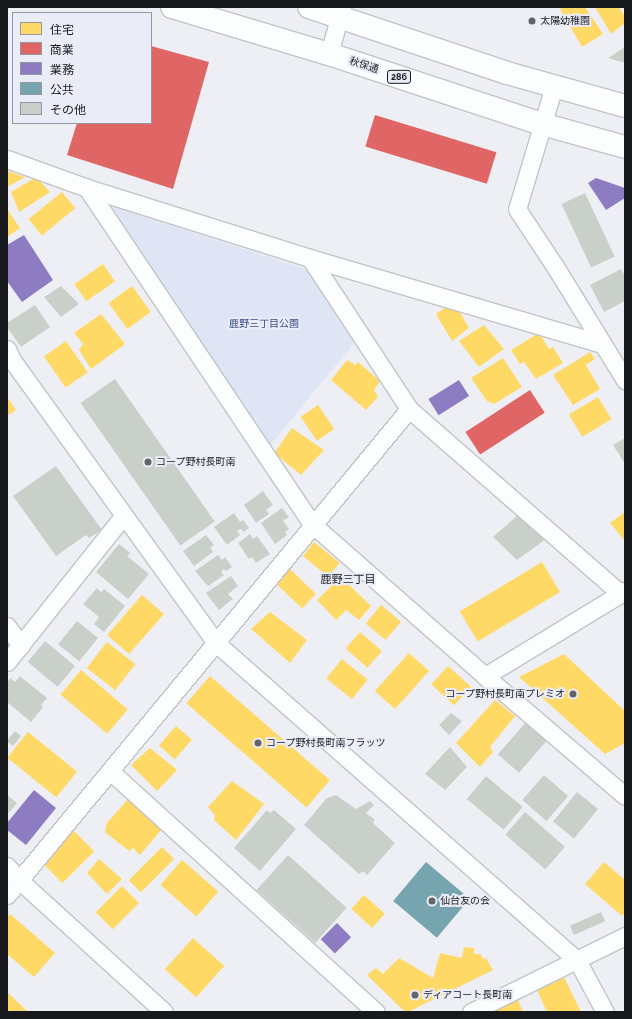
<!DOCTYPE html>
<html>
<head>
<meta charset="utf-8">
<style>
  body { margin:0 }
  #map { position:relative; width:632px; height:1019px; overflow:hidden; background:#eeeff4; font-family:Raleway,"Noto Sans JP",sans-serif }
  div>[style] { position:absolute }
  .green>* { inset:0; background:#e0e5f6 }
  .homes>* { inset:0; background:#ffd966; transform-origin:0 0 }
  .shops>* { inset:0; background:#e06666; transform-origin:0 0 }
  .offices>* { inset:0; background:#8e7cc3; transform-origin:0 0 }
  .public>* { inset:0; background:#76a5af; transform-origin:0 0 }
  .building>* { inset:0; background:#c9d0c9; transform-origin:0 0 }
  .roads { filter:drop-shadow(1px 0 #c2c4c7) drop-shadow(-1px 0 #c2c4c7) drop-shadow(0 1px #c2c4c7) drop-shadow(0 -1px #c2c4c7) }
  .street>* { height:17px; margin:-8.5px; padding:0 8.5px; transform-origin:8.5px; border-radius:8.5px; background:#fcfdfd }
  .highway>* { height:22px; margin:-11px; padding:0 11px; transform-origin:11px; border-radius:11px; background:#fcfdfd }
  .dots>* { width:11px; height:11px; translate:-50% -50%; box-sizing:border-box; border:2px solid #eaedf8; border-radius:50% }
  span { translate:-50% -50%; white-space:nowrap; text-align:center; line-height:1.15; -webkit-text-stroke:4px #eaedf8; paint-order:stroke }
  .shield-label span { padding:1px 3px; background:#eaedf8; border:1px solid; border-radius:3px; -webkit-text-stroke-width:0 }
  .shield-label { font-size:9px; color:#18191c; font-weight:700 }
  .poi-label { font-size:10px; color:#18191c }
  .left { translate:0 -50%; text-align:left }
  .right { translate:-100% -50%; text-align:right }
  .street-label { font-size:10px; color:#18191c }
  .park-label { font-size:10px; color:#3b4c8c }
  .neighbourhood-label { font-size:11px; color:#18191c }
  .frame { position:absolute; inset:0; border:8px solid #18191c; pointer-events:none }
  .legend { position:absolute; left:12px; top:12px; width:140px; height:112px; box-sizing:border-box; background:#eaedf8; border:1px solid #9698a0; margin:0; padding:5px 7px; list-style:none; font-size:12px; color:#18191c }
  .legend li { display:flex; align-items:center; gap:8px; height:20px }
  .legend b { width:20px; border:1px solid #9698a0 }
</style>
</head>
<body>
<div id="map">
  <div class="green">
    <div style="clip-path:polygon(114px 207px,306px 269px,354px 343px,268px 448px,113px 215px)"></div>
  </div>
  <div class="homes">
    <div style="clip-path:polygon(565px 7px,585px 7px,603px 34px,582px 47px,560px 9px)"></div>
    <div style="clip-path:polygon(595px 7px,619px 7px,625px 17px,625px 23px,611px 34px)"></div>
    <div style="clip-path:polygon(7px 171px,25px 177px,7px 187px)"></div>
    <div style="clip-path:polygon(36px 177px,50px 192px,19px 212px,11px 192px)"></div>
    <div style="left:62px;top:192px;width:21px;height:43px;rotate:51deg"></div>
    <div style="clip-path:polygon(7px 209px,20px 228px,7px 237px)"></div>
    <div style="left:103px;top:264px;width:21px;height:35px;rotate:55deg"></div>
    <div style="left:132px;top:286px;width:32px;height:29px;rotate:54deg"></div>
    <div style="clip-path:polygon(449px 305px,458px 309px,469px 328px,452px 341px,436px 314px)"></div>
    <div style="clip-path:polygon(101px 314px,125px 344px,91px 369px,79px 350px,83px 344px,74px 333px)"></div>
    <div style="clip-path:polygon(484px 325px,504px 349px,479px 367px,459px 341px)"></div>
    <div style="clip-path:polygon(539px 333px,549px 349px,553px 347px,563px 363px,536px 379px,524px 362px,520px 364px,511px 350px)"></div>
    <div style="left:66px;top:341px;width:38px;height:27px;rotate:55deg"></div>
    <div style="clip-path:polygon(590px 352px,595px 359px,586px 365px,600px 389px,573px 405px,553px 375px)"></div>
    <div style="clip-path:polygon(503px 358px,522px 387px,494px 404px,487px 401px,471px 378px)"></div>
    <div style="clip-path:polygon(347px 360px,355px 365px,358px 362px,380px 381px,374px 390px,378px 397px,366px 410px,331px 380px)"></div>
    <div style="clip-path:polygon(7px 397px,16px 410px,7px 416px)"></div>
    <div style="left:598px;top:397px;width:26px;height:34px;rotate:59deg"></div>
    <div style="left:318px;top:405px;width:29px;height:21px;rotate:56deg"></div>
    <div style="clip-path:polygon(292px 428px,324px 450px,301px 475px,274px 453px)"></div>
    <div style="clip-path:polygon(625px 512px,625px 541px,610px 523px)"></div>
    <div style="left:314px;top:542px;width:33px;height:18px;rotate:39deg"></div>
    <div style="left:542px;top:562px;width:35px;height:96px;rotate:59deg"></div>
    <div style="left:290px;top:569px;width:36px;height:20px;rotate:44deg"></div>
    <div style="clip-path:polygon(341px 577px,371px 606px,359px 620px,346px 610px,336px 620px,317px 600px)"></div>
    <div style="left:142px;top:595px;width:29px;height:53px;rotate:41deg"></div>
    <div style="left:381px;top:605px;width:26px;height:24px;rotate:40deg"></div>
    <div style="clip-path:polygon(270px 612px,307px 640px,290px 663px,251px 629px)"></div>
    <div style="left:360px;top:632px;width:29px;height:22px;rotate:41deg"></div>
    <div style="left:107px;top:642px;width:36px;height:33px;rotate:38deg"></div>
    <div style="left:409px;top:653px;width:27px;height:51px;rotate:42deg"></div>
    <div style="clip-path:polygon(564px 654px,625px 711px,625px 743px,605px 754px,519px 677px)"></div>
    <div style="left:342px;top:659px;width:33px;height:25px;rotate:39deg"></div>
    <div style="left:448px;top:666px;width:31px;height:25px;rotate:42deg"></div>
    <div style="left:81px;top:670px;width:61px;height:32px;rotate:40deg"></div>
    <div style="left:210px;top:676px;width:159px;height:36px;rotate:41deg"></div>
    <div style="clip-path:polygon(495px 700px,515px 716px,490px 747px,493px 752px,480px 767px,456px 743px)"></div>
    <div style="left:176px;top:726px;width:21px;height:26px;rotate:41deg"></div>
    <div style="left:28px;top:732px;width:63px;height:33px;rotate:39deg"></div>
    <div style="clip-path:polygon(150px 748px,177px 770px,157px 791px,131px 765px)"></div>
    <div style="clip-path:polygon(232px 781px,264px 804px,236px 840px,214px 820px,215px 815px,208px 807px)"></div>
    <div style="clip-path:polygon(129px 798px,161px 830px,140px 855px,133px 848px,129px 851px,105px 832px,107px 823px)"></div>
    <div style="left:73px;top:830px;width:30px;height:45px;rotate:45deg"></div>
    <div style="left:162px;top:847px;width:17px;height:47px;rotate:45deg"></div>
    <div style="clip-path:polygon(99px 859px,122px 879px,107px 894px,87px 873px)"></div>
    <div style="left:182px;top:860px;width:48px;height:33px;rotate:41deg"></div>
    <div style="clip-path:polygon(604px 862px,625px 880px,625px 912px,622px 916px,585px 884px)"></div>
    <div style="left:122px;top:886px;width:24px;height:37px;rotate:45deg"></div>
    <div style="left:364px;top:895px;width:28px;height:19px;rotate:42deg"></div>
    <div style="clip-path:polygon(10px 914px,55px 953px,34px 977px,7px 954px,7px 918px)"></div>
    <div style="left:193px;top:938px;width:42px;height:42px;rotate:42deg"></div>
    <div style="clip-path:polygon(464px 947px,474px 948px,474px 954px,481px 954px,483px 959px,486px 958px,493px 970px,408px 1012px,405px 1012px,367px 975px,376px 968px,383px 974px,399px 958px,433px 978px,440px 953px,462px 958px)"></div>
    <div style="clip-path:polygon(564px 977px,581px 1012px,547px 1012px,537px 990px)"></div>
    <div style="clip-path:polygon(7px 992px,28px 1012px,7px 1012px)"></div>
    <div style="clip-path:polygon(516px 996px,523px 1012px,481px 1012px)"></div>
  </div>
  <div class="shops">
    <div style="clip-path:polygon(151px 46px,209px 62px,173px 189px,67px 155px,77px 123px,151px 123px)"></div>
    <div style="left:375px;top:115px;width:127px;height:33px;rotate:17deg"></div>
    <div style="left:530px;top:390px;width:27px;height:77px;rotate:57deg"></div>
  </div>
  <div class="offices">
    <div style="clip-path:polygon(596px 178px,625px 188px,625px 198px,606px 210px,588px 183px)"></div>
    <div style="clip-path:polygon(24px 235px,53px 280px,22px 302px,7px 281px,7px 245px)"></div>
    <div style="left:459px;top:380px;width:19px;height:36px;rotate:58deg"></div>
    <div style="clip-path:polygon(34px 790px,56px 808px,26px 845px,7px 830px,7px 823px)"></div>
    <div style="left:337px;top:923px;width:20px;height:23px;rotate:45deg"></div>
  </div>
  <div class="public">
    <div style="left:426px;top:862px;width:57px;height:51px;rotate:40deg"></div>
  </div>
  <div class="building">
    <div style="clip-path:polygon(625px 47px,625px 63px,608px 58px)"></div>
    <div style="left:585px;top:193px;width:70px;height:26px;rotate:65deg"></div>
    <div style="clip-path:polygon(621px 269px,625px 276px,625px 301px,604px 312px,590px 285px)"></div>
    <div style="clip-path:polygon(61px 286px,79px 304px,61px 317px,44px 297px)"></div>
    <div style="clip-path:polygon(35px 305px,50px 327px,21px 347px,7px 327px,7px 323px)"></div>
    <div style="left:115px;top:379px;width:174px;height:42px;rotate:55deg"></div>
    <div style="clip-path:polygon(625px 438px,625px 464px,613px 445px)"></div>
    <div style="clip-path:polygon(56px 466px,102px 530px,89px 538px,86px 535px,56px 556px,13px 496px)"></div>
    <div style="clip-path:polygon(263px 491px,273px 505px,266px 510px,269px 514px,256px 523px,244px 505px)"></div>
    <div style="clip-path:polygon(282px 508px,289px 517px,283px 521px,289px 529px,285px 532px,287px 535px,275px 544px,261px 523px)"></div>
    <div style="clip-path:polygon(234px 513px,240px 522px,243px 520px,249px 528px,243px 532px,241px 529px,237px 531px,240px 535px,227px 545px,214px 527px)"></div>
    <div style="clip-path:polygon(518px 515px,546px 539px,517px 560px,493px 537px)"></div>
    <div style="clip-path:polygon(250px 534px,253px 539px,257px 536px,270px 554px,256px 563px,252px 557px,249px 559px,238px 543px)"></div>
    <div style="clip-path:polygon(206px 535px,214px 545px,210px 548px,213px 552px,194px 566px,183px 551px)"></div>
    <div style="clip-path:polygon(119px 544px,130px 553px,127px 556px,149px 574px,128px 599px,96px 572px)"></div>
    <div style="clip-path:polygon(218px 555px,222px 560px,225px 557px,232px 567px,226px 571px,224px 569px,221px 572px,224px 575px,208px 586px,195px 571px)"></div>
    <div style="clip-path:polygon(231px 576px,238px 586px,228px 594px,233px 599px,219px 610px,206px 593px)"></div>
    <div style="clip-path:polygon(97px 588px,101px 592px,104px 589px,125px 606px,104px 632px,94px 624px,99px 617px,83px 604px)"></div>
    <div style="left:77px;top:621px;width:27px;height:30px;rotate:39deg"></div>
    <div style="left:45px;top:641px;width:39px;height:27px;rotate:40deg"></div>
    <div style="clip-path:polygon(20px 676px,47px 698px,41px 705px,43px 707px,31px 722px,7px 702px,7px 683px,10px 678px,15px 682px)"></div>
    <div style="clip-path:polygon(451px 713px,462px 721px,449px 735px,439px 725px)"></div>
    <div style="left:526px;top:722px;width:28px;height:43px;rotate:41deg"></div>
    <div style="left:15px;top:731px;width:8px;height:13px;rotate:40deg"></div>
    <div style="clip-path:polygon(450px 747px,467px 767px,445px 790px,425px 774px)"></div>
    <div style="left:544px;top:775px;width:32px;height:33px;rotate:41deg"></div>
    <div style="left:486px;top:776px;width:48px;height:30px;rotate:40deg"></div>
    <div style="left:577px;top:792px;width:27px;height:38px;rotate:39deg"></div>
    <div style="clip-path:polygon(7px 795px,17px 803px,7px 815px)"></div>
    <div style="clip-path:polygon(336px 795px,356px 809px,370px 801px,374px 805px,366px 813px,375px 820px,373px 823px,395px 843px,367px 875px,363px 871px,359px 874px,304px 825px,327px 798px)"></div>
    <div style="clip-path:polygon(267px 810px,270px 813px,274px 810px,296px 829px,260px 871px,234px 848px)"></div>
    <div style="left:525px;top:812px;width:53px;height:30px;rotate:41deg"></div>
    <div style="left:288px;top:855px;width:79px;height:47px;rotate:42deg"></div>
    <div style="left:601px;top:912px;width:10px;height:34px;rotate:66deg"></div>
  </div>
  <div class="roads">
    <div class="street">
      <div style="left:329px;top:54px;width:49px;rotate:-74.5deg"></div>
      <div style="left:554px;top:86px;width:128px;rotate:106.7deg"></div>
      <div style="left:517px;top:209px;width:71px;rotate:56.5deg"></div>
      <div style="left:556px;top:268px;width:132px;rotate:58.4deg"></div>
      <div style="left:7px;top:159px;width:85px;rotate:19.9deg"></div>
      <div style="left:87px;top:188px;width:234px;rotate:17.4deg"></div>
      <div style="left:310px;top:258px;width:305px;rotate:16.4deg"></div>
      <div style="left:87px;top:188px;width:404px;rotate:56.2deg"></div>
      <div style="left:312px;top:524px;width:230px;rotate:41.3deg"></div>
      <div style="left:485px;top:676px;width:184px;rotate:40.6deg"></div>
      <div style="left:310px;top:258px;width:181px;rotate:56.7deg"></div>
      <div style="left:409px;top:409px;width:281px;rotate:41.1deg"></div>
      <div style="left:7px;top:349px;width:12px;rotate:66deg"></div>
      <div style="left:12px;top:360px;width:349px;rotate:54.2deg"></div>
      <div style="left:216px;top:643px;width:480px;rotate:41.3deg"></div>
      <div style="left:577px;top:960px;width:59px;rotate:61.7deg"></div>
      <div style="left:7px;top:626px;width:24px;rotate:54deg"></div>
      <div style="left:7px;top:662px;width:186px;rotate:-51.5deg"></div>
      <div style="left:485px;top:676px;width:164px;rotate:-31.3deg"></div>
      <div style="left:110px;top:771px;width:359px;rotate:42.2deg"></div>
      <div style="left:7px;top:866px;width:18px;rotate:49deg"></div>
      <div style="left:19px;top:880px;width:196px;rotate:42.3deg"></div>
      <div style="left:7px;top:895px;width:631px;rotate:-50.4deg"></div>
      <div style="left:471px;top:1012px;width:172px;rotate:-26.3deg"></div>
    </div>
    <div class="highway">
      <div style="left:172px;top:7px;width:164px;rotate:16.7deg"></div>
      <div style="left:329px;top:54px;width:224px;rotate:18.2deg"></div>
      <div style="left:542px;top:124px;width:86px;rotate:15.5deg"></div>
      <div style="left:309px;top:7px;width:209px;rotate:18.4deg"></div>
      <div style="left:507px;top:73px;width:123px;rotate:15.6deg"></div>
    </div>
  </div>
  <div class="dots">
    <div style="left:532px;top:21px;background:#636468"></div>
    <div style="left:148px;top:462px;background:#636468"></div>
    <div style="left:573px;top:694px;background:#636468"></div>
    <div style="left:258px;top:743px;background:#636468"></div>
    <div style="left:432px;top:901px;background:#636468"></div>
    <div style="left:415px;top:995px;background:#636468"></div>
  </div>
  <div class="shield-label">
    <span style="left:399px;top:77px">286</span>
  </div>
  <div class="poi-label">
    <span class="left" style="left:540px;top:21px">太陽幼稚園</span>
    <span class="left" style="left:156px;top:462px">コープ野村長町南</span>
    <span class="right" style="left:565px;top:694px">コープ野村長町南プレミオ</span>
    <span class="left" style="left:266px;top:743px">コープ野村長町南フラッツ</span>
    <span class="left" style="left:440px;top:901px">仙台友の会</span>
    <span class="left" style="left:423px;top:995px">ディアコート長町南</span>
  </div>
  <div class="street-label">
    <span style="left:364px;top:65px;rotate:18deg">秋保通</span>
  </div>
  <div class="park-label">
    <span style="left:264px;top:324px">鹿野三丁目公園</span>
  </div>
  <div class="neighbourhood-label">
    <span style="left:348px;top:580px">鹿野三丁目</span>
  </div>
  <div class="frame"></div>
  <ul class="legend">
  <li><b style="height:11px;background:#ffd966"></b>住宅</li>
  <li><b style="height:11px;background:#e06666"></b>商業</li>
  <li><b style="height:11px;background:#8e7cc3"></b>業務</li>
  <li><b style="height:11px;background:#76a5af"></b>公共</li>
  <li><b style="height:11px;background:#c9d0c9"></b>その他</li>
  </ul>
</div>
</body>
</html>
